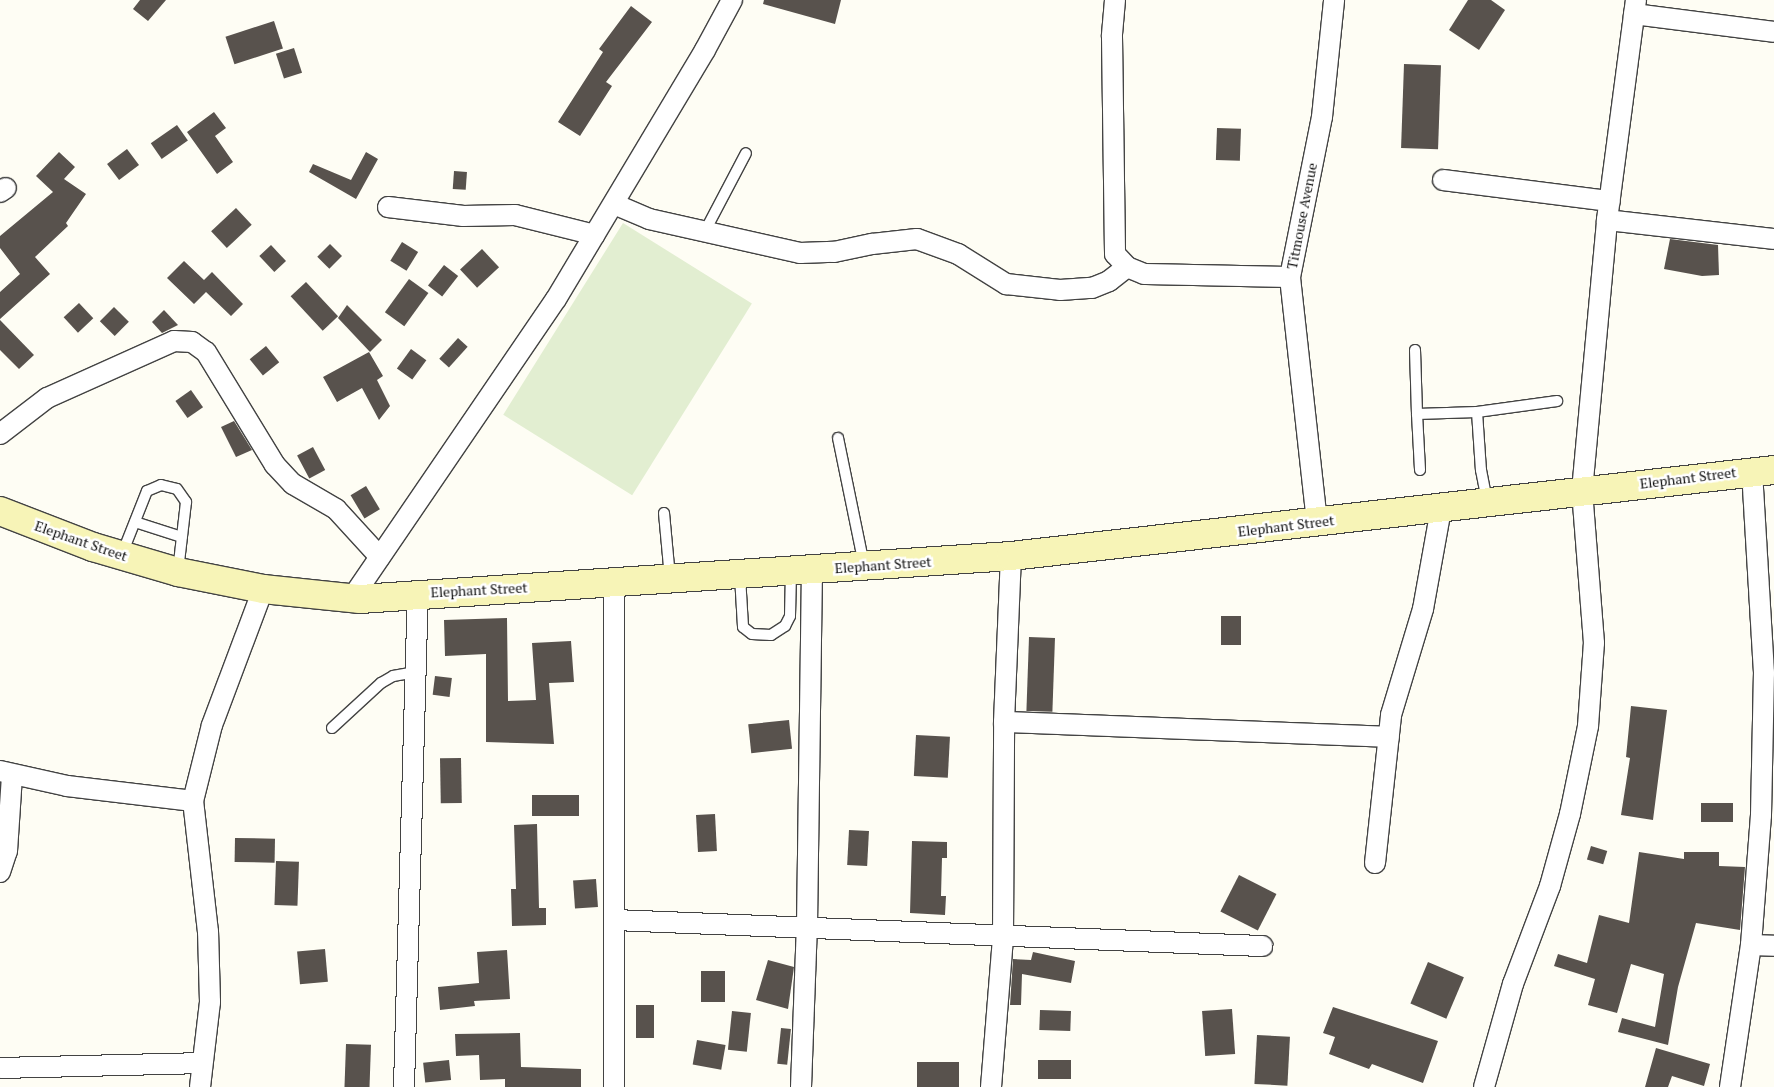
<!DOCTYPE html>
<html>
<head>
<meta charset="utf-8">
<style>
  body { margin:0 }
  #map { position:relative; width:1774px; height:1087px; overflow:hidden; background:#fefdf4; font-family:"PT Serif",serif }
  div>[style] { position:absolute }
  .pitch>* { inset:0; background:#e2eed1; transform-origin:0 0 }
  .building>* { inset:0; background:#58524d; transform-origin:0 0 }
  .roads { filter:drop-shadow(1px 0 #434343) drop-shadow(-1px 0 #434343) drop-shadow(0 1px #434343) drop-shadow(0 -1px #434343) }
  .service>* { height:10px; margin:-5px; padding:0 5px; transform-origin:5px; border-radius:5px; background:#fff }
  .minor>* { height:20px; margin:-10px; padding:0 10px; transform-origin:10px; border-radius:10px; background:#fff }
  .secondary>* { height:28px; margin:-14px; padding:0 14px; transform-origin:14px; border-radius:14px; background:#f7f4b7 }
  span { translate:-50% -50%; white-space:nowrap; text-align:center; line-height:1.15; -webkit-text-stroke:5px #fff; paint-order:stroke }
  .street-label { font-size:14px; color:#101010 }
</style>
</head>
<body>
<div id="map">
  <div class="pitch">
    <div style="left:623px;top:223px;width:152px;height:226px;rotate:32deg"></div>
  </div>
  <div class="building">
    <div style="clip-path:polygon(140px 0,166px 0,148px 21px,133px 9px)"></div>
    <div style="clip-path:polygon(764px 0,841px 0,835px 24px,763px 4px)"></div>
    <div style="clip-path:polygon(1468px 0,1491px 0,1505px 10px,1479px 50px,1449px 30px)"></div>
    <div style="clip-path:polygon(631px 6px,652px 22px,606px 82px,612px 86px,580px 136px,558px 122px,603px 52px,599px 49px)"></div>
    <div style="left:274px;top:21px;width:29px;height:51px;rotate:72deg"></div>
    <div style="left:294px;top:48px;width:26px;height:19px;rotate:72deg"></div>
    <div style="left:1404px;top:64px;width:37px;height:84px;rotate:2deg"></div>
    <div style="clip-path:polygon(214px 112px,226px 128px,215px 136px,233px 162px,217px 174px,187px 132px)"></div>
    <div style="left:177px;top:125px;width:19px;height:32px;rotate:55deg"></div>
    <div style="left:1217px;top:128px;width:24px;height:32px;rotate:2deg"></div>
    <div style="left:127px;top:149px;width:20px;height:25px;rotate:53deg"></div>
    <div style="clip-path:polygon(59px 152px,75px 167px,64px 179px,86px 194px,66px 223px,68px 226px,35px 257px,50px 274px,0 319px,0 292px,20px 274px,0 248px,0 236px,53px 192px,36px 176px)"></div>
    <div style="clip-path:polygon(366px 152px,378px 159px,356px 199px,309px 172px,313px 164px,351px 180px)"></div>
    <div style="left:454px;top:171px;width:13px;height:18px;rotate:4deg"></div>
    <div style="left:236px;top:208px;width:23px;height:34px;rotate:47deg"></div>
    <div style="clip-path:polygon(1670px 239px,1718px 245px,1719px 275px,1702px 276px,1664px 269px)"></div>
    <div style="left:402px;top:242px;width:19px;height:22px;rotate:32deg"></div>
    <div style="left:330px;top:244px;width:17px;height:18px;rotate:45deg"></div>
    <div style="left:271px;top:245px;width:22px;height:16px;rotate:47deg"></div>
    <div style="left:482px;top:249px;width:25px;height:30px;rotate:47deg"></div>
    <div style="clip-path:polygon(184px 261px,204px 280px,212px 272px,243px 304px,231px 316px,206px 292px,194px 304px,167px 278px)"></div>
    <div style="left:444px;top:265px;width:18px;height:26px;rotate:38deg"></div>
    <div style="left:409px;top:279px;width:24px;height:41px;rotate:36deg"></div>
    <div style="left:306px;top:282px;width:47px;height:21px;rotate:47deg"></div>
    <div style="left:79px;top:303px;width:21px;height:21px;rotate:47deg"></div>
    <div style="clip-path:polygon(347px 305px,382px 340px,370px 352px,338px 318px)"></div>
    <div style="left:114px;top:307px;width:21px;height:20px;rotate:45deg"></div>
    <div style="clip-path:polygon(164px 310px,178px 325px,162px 333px,152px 322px)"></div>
    <div style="clip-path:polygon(0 320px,34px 355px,19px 369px,0 350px)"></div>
    <div style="left:458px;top:338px;width:13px;height:28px;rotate:42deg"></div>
    <div style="left:266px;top:346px;width:21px;height:21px;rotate:51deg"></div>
    <div style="left:411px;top:349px;width:19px;height:24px;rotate:36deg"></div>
    <div style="clip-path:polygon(369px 352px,383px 376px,377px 380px,390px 406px,379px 420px,362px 388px,337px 402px,323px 377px)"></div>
    <div style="left:191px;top:390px;width:21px;height:19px;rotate:55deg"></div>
    <div style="clip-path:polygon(234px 421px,252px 450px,236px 457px,221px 427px)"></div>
    <div style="left:313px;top:447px;width:26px;height:18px;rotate:62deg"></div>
    <div style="left:366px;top:486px;width:27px;height:18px;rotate:59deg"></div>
    <div style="left:1221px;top:616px;width:20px;height:29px"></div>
    <div style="clip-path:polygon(507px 618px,508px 701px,536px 700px,532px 643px,571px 641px,574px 682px,549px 683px,554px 744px,486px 742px,486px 654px,445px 656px,444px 620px)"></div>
    <div style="left:1029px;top:637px;width:26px;height:74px;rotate:2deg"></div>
    <div style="left:435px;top:676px;width:17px;height:19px;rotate:7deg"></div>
    <div style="clip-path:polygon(1631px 706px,1667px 710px,1653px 820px,1621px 815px,1630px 758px,1626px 757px)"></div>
    <div style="left:789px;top:720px;width:29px;height:41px;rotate:84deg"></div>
    <div style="left:916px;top:735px;width:34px;height:41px;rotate:3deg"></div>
    <div style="left:461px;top:758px;width:45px;height:21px;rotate:89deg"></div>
    <div style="left:532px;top:795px;width:47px;height:21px"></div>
    <div style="left:1701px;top:803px;width:32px;height:19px"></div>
    <div style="left:715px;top:814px;width:37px;height:19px;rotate:87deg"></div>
    <div style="clip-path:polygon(537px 824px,539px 908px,546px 908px,546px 925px,512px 926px,511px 889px,516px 889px,514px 825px)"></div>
    <div style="left:849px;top:830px;width:20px;height:35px;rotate:3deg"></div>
    <div style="left:235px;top:838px;width:40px;height:24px;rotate:1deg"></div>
    <div style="clip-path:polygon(912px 841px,947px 842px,947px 858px,942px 858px,941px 896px,946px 896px,945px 915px,910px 913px)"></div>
    <div style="left:1591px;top:846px;width:17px;height:14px;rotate:17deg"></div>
    <div style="clip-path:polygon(1639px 852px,1684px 859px,1684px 852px,1719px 852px,1719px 866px,1745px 867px,1740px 930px,1696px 923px,1678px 987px,1668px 1045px,1618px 1032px,1622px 1018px,1655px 1027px,1664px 974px,1631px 964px,1617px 1013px,1588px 1005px,1595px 979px,1554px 966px,1558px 954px,1587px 963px,1599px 915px,1629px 923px)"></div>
    <div style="left:276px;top:861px;width:23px;height:44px;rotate:2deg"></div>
    <div style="left:1239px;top:875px;width:42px;height:41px;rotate:27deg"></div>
    <div style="left:596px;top:879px;width:28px;height:23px;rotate:86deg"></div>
    <div style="left:325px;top:949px;width:33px;height:28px;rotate:85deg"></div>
    <div style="clip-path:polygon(507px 950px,510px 999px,474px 1001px,475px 1006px,440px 1010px,438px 987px,479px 983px,477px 952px)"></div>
    <div style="clip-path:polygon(1033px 952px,1075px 961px,1071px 983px,1022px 974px,1021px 1005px,1010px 1005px,1013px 959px,1031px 960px)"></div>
    <div style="clip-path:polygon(768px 960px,794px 967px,788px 1009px,756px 1000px)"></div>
    <div style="left:1428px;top:962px;width:39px;height:45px;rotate:23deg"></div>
    <div style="left:701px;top:971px;width:24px;height:31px"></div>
    <div style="left:636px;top:1005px;width:18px;height:33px"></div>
    <div style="clip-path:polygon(1333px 1007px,1438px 1041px,1423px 1083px,1372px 1064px,1369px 1069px,1329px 1054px,1335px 1037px,1323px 1033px)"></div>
    <div style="left:1232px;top:1009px;width:45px;height:30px;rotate:86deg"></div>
    <div style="left:1040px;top:1010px;width:31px;height:20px;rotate:2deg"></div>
    <div style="left:732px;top:1011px;width:19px;height:39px;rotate:6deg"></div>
    <div style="left:781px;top:1028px;width:10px;height:36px;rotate:6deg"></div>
    <div style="clip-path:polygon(520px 1033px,521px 1067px,581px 1069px,581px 1087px,505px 1087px,505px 1079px,480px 1080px,479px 1055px,456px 1056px,455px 1034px)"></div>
    <div style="left:1257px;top:1035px;width:33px;height:49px;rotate:3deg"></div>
    <div style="left:697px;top:1040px;width:29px;height:25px;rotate:10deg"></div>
    <div style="left:346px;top:1044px;width:25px;height:43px;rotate:2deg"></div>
    <div style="clip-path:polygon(1656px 1048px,1710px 1064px,1704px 1086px,1672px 1076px,1668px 1087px,1645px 1087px)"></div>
    <div style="left:449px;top:1060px;width:20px;height:26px;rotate:84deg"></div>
    <div style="left:1038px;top:1060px;width:33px;height:19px"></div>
    <div style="left:959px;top:1062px;width:25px;height:42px;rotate:90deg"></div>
  </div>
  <div class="roads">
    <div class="service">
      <div style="left:704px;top:233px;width:90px;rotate:-62.3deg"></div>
      <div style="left:1415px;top:350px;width:64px;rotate:88.2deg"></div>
      <div style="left:1417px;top:414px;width:60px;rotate:-1.9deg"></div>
      <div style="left:1477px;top:412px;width:81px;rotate:-7.8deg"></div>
      <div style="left:1477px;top:412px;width:58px;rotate:86.1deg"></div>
      <div style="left:1481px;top:470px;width:33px;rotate:79deg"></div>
      <div style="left:1417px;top:414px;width:56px;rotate:86.9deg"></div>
      <div style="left:838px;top:438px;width:130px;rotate:78.4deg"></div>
      <div style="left:664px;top:513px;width:65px;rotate:84.7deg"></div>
      <div style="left:135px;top:522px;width:49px;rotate:17.7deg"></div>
      <div style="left:122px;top:554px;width:68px;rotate:-68.4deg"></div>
      <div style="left:147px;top:491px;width:15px;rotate:-23deg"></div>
      <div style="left:161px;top:485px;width:16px;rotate:14deg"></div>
      <div style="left:177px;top:489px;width:16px;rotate:55deg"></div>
      <div style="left:186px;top:502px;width:69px;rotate:96.6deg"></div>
      <div style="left:740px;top:576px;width:51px;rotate:86.6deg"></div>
      <div style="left:743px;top:627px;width:11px;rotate:38deg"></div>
      <div style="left:752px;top:634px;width:19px;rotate:3deg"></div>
      <div style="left:771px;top:635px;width:17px;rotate:-33deg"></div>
      <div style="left:785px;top:626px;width:11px;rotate:-63deg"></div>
      <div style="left:790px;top:616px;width:45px;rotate:-88.7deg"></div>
      <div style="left:332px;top:728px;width:67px;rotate:-42.6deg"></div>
      <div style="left:381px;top:683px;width:14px;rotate:-30deg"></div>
      <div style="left:393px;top:676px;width:23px;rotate:-10deg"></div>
    </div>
    <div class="minor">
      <div style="left:1115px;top:0;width:37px;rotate:95deg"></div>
      <div style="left:1112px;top:37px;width:217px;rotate:89.2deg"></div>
      <div style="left:1115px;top:254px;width:18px;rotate:47deg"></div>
      <div style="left:1127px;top:267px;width:18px;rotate:22deg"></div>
      <div style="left:1144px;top:274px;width:146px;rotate:1.2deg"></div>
      <div style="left:1634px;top:14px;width:141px;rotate:7.3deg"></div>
      <div style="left:1443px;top:180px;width:168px;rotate:7.2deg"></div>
      <div style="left:0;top:192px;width:7px;rotate:-34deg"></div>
      <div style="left:614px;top:204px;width:38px;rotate:23deg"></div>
      <div style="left:649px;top:219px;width:155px;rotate:12.7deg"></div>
      <div style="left:800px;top:253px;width:34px;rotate:-2deg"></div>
      <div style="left:834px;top:252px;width:39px;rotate:-12deg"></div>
      <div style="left:872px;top:244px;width:45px;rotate:-6.3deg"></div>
      <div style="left:917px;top:239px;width:44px;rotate:20.1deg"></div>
      <div style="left:958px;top:254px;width:57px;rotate:32deg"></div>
      <div style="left:1006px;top:284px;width:54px;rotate:6.3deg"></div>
      <div style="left:1060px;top:290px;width:32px;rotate:-4deg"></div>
      <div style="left:1092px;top:288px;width:18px;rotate:-22deg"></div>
      <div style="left:1109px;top:281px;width:23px;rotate:-38deg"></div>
      <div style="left:388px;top:207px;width:76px;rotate:6.8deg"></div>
      <div style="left:463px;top:216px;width:52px;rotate:-1.1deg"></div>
      <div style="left:515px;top:215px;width:82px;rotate:14deg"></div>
      <div style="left:1607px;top:220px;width:168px;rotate:6.5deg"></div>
      <div style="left:0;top:434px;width:59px;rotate:-37.5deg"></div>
      <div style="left:47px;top:398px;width:139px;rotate:-24.2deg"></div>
      <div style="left:174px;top:341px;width:18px;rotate:3deg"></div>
      <div style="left:192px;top:342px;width:17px;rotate:36deg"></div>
      <div style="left:206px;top:352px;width:132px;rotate:58.6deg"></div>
      <div style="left:275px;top:465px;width:26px;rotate:47deg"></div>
      <div style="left:293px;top:484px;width:50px;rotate:30.2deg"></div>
      <div style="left:336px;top:509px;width:65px;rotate:47.5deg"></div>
      <div style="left:1317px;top:522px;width:246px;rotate:-96.3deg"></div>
      <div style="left:1290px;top:277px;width:163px;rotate:-78.7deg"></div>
      <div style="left:1322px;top:117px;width:118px;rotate:-84.1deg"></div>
      <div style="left:614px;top:582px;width:505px;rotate:90deg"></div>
      <div style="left:352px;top:598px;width:362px;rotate:-55.7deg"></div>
      <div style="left:556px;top:299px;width:290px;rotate:-59.1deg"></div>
      <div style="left:705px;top:50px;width:57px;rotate:-61.6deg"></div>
      <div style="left:1004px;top:722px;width:385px;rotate:2.2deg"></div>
      <div style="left:0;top:771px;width:69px;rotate:12.6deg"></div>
      <div style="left:67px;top:786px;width:127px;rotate:6.8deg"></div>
      <div style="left:1375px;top:863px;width:149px;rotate:-83.8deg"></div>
      <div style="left:1391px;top:715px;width:111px;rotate:-73.2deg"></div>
      <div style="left:1423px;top:609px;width:102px;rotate:-79.8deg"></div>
      <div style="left:0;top:872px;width:22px;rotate:-72deg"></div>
      <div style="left:7px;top:851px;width:76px;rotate:-86.2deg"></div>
      <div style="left:614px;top:920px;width:649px;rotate:2.3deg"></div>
      <div style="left:1751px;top:945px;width:23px;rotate:2deg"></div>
      <div style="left:0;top:1068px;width:201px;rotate:-1.4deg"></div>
      <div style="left:200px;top:1087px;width:86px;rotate:-83.3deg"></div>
      <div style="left:210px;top:1002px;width:70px;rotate:-91.6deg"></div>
      <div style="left:208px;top:932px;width:132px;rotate:-96.5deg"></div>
      <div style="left:193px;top:801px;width:78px;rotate:-76deg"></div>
      <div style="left:212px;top:725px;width:145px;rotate:-69.4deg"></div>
      <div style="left:404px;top:1087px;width:494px;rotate:-88.4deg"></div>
      <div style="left:801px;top:1087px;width:161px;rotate:-87.9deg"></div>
      <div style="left:807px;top:926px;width:356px;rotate:-89.2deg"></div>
      <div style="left:991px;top:1087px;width:150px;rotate:-85.4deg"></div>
      <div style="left:1003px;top:937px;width:215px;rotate:-89.7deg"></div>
      <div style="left:1004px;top:722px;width:166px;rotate:-87.6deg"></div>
      <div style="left:1484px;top:1087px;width:107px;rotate:-74.3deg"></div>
      <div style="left:1513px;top:984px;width:105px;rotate:-69.3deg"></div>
      <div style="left:1550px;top:886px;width:75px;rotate:-74.5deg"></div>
      <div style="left:1570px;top:814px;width:90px;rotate:-78.4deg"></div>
      <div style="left:1588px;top:726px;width:83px;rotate:-85.9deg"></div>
      <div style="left:1594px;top:643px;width:152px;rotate:-94.5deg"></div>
      <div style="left:1582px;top:491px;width:272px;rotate:-84.7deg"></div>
      <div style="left:1607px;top:220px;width:222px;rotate:-82.5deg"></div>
      <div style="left:1730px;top:1087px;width:144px;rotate:-81.6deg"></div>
      <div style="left:1751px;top:945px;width:130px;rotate:-85.6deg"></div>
      <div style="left:1761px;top:815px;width:142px;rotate:-88.8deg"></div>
      <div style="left:1764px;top:673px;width:202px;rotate:-93.4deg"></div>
    </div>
    <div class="secondary">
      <div style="left:0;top:511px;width:100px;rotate:21.2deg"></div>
      <div style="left:93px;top:547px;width:89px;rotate:16.4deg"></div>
      <div style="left:178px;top:572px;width:87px;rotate:11.3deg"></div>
      <div style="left:263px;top:589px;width:98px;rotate:5.9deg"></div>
      <div style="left:360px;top:599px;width:652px;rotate:-3.78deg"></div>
      <div style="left:1011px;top:556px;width:768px;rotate:-6.43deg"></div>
    </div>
  </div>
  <div class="street-label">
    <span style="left:1302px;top:216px;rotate:-79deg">Titmouse Avenue</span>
    <span style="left:1688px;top:478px;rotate:-7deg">Elephant Street</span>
    <span style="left:1286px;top:526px;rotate:-7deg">Elephant Street</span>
    <span style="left:81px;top:541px;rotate:19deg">Elephant Street</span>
    <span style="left:883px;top:565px;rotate:-4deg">Elephant Street</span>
    <span style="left:479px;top:590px;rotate:-3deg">Elephant Street</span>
  </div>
</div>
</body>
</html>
